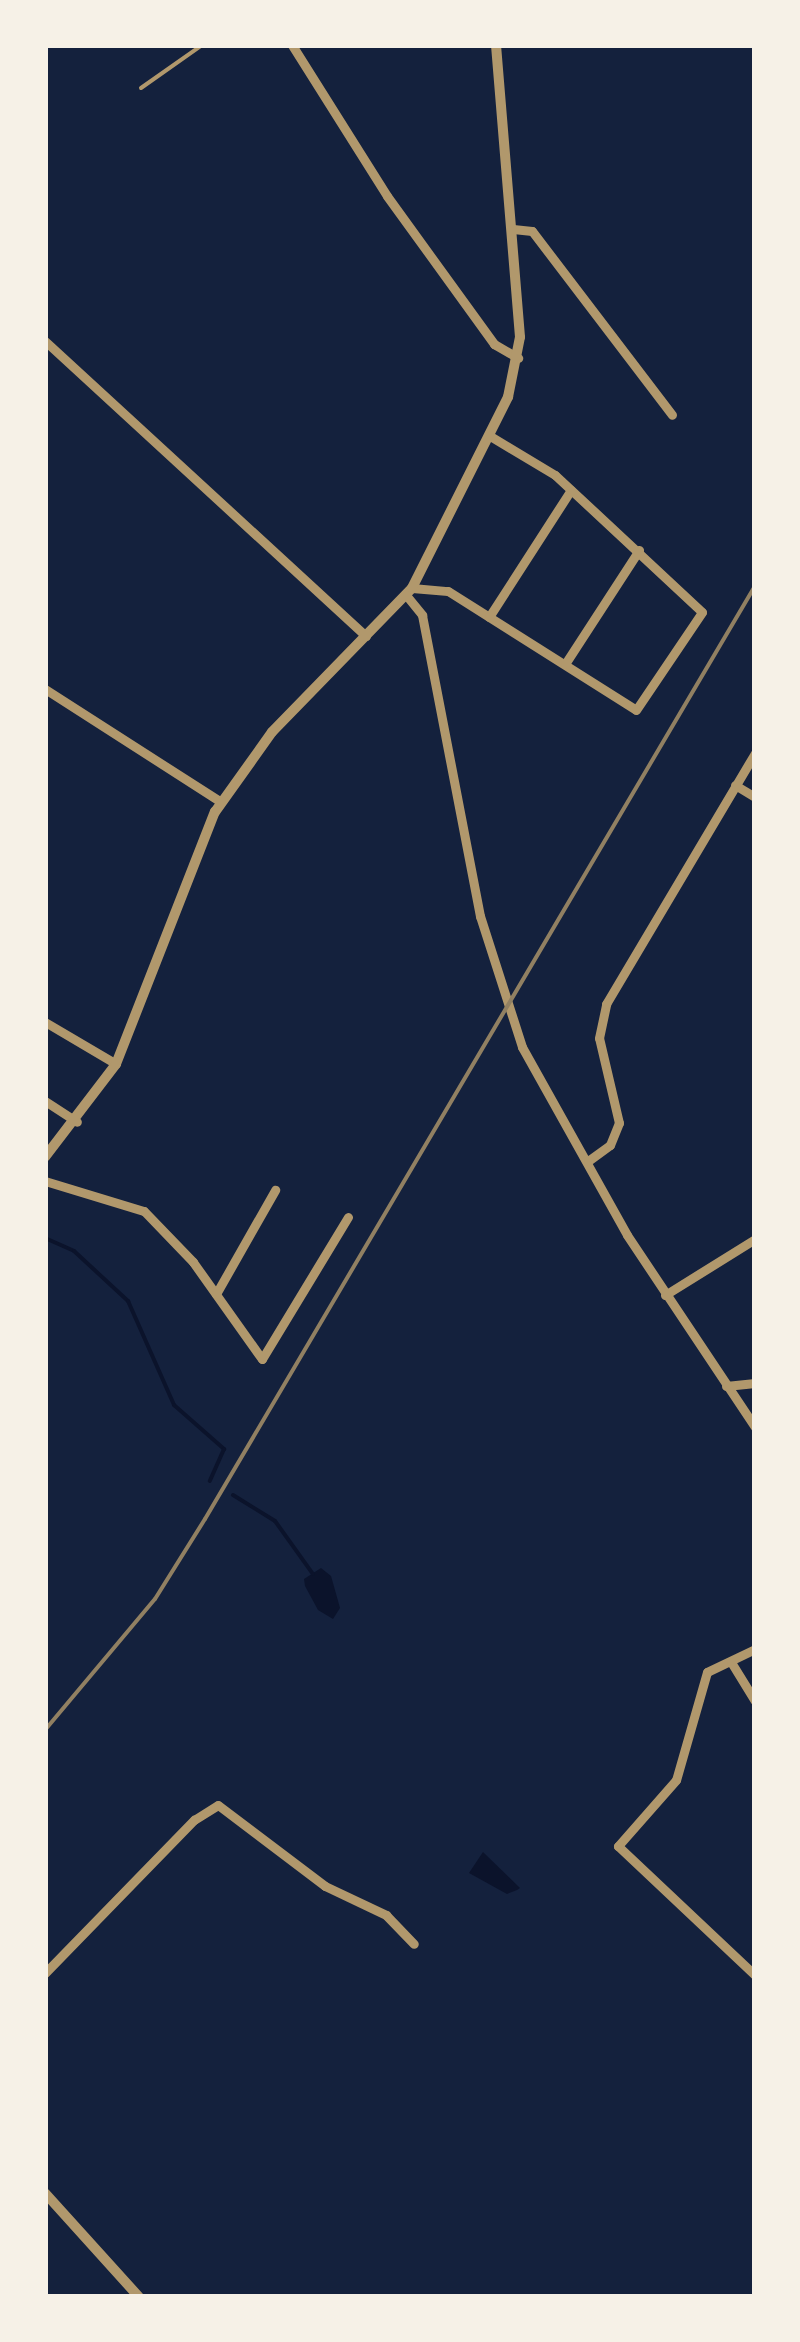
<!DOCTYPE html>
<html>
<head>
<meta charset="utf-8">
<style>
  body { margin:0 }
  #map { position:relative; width:800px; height:2342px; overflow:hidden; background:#14213d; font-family:"Fira Sans",sans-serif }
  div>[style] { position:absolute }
  .water>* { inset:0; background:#0b132b }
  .stream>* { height:4px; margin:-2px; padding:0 2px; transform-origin:2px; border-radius:2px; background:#0b132b }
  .service>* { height:4px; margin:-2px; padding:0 2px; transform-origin:2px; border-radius:2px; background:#b1986c }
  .minor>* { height:9px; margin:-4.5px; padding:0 4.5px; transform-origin:4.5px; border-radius:4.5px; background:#b1986c }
  .tertiary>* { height:10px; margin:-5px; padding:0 5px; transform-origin:5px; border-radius:5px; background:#b1986c }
  .rail>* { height:4px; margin:-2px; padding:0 2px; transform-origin:2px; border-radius:2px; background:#918062 }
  span { translate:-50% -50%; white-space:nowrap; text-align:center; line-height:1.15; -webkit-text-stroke:8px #f6f1e7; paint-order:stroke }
  .frame { position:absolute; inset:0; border:48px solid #f6f1e7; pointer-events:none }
</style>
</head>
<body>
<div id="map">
  <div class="water">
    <div style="clip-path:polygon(321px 1568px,331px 1576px,340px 1608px,333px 1619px,318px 1610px,305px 1586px,304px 1579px)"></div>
    <div style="clip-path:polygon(483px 1852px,520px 1888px,517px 1890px,507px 1894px,469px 1873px)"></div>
  </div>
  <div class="stream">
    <div style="left:45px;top:1238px;width:32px;rotate:24deg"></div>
    <div style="left:74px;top:1251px;width:74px;rotate:42.8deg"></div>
    <div style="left:128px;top:1301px;width:114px;rotate:66.1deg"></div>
    <div style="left:174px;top:1405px;width:67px;rotate:41.3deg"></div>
    <div style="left:224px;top:1449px;width:35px;rotate:114deg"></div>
    <div style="left:233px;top:1495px;width:49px;rotate:31.8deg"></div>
    <div style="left:275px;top:1521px;width:65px;rotate:54.4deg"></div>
  </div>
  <div class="service">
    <div style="left:141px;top:88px;width:75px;rotate:-35.2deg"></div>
  </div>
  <div class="minor">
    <div style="left:292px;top:45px;width:178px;rotate:57.8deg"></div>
    <div style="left:387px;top:196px;width:183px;rotate:54.1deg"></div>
    <div style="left:494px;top:344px;width:28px;rotate:30deg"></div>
    <div style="left:513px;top:229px;width:19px;rotate:6deg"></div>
    <div style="left:532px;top:231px;width:231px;rotate:52.7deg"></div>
    <div style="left:45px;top:341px;width:436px;rotate:42.6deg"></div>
    <div style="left:412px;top:588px;width:36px;rotate:5deg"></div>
    <div style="left:448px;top:591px;width:222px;rotate:32.3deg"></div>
    <div style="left:636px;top:710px;width:118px;rotate:-56deg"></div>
    <div style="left:702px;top:612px;width:201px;rotate:-137deg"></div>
    <div style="left:555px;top:475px;width:76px;rotate:-149deg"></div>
    <div style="left:406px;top:595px;width:26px;rotate:51deg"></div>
    <div style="left:422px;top:615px;width:307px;rotate:79.1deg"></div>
    <div style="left:480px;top:916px;width:138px;rotate:72.2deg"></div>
    <div style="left:522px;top:1047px;width:215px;rotate:60.8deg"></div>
    <div style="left:627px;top:1235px;width:231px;rotate:56.3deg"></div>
    <div style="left:489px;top:617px;width:151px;rotate:-57.2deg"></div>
    <div style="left:565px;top:664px;width:136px;rotate:-57deg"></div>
    <div style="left:45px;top:689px;width:209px;rotate:32.7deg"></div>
    <div style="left:735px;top:785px;width:23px;rotate:31deg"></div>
    <div style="left:45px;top:1022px;width:82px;rotate:30.6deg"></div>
    <div style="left:45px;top:1101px;width:38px;rotate:33deg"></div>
    <div style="left:588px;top:1161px;width:27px;rotate:-36deg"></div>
    <div style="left:610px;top:1145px;width:24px;rotate:-68deg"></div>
    <div style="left:619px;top:1123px;width:87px;rotate:-103.2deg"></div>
    <div style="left:599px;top:1038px;width:35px;rotate:-78deg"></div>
    <div style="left:606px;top:1004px;width:292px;rotate:-59.3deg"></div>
    <div style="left:45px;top:1181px;width:103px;rotate:16.9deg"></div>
    <div style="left:144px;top:1211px;width:71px;rotate:46.1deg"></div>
    <div style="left:193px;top:1262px;width:119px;rotate:54.6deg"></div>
    <div style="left:262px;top:1359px;width:166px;rotate:-58.8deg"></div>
    <div style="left:216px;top:1294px;width:120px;rotate:-60.4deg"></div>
    <div style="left:665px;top:1295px;width:106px;rotate:-31.9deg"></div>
    <div style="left:726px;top:1386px;width:29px;rotate:-6deg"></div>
    <div style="left:755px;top:1649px;width:53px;rotate:154.4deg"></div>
    <div style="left:707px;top:1672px;width:112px;rotate:106deg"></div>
    <div style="left:676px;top:1780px;width:88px;rotate:131.3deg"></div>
    <div style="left:618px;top:1846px;width:188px;rotate:43.3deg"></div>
    <div style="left:731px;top:1662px;width:46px;rotate:58.4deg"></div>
    <div style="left:45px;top:1973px;width:214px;rotate:-45.8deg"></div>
    <div style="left:194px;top:1820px;width:28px;rotate:-32deg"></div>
    <div style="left:218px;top:1805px;width:134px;rotate:37.1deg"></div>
    <div style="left:325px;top:1886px;width:68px;rotate:25.4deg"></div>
    <div style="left:386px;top:1915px;width:40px;rotate:46deg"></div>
  </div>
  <div class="tertiary">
    <div style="left:45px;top:1157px;width:117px;rotate:-52.6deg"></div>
    <div style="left:116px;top:1064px;width:271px;rotate:-68.6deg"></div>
    <div style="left:215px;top:812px;width:98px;rotate:-54.5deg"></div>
    <div style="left:272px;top:732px;width:201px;rotate:-45.8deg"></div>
    <div style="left:412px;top:588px;width:214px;rotate:-63.3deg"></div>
    <div style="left:508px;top:397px;width:61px;rotate:-78.7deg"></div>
    <div style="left:520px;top:337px;width:293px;rotate:-94.7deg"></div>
    <div style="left:45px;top:2193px;width:140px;rotate:47.9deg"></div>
  </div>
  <div class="rail">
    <div style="left:45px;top:1730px;width:171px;rotate:-50deg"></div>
    <div style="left:155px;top:1599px;width:94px;rotate:-58deg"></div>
    <div style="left:205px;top:1519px;width:1083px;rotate:-59.48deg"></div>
  </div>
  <div class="frame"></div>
</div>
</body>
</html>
